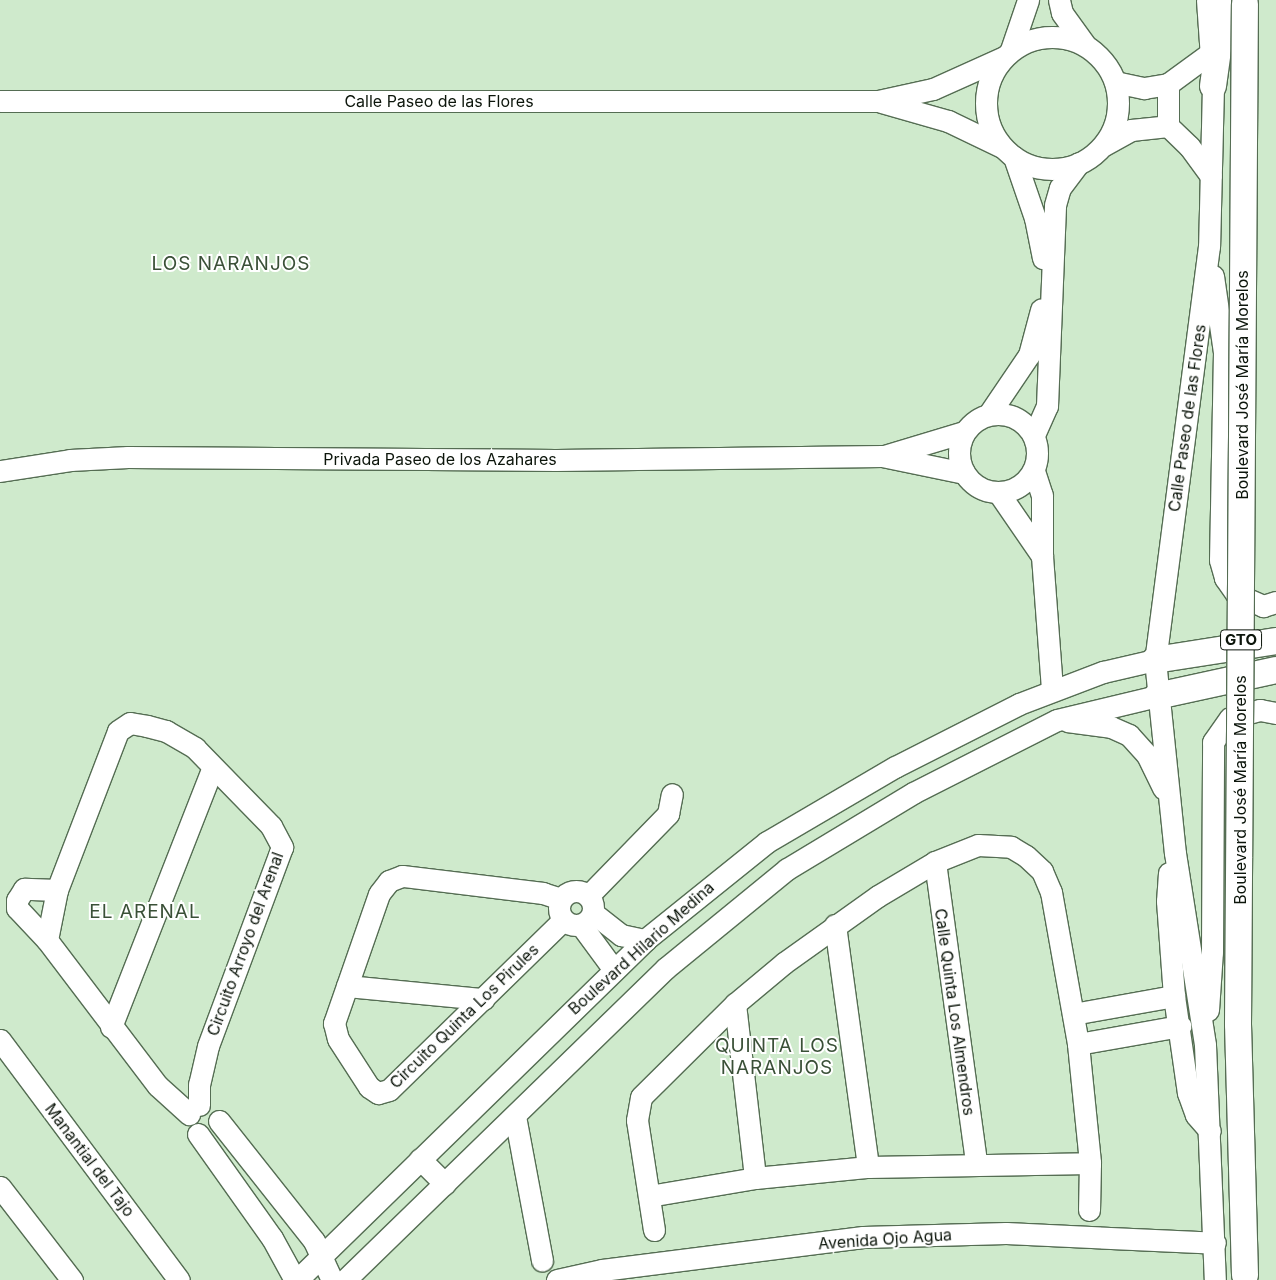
<!DOCTYPE html>
<html>
<head>
<meta charset="utf-8">
<style>
  body { margin:0 }
  #map { position:relative; width:1276px; height:1280px; overflow:hidden; background:#cfeacc; font-family:Inter,sans-serif }
  div>[style] { position:absolute }
  .roads { filter:drop-shadow(1px 0 #556d53) drop-shadow(-1px 0 #556d53) drop-shadow(0 1px #556d53) drop-shadow(0 -1px #556d53) }
  .minor>* { height:21px; margin:-10.5px; padding:0 10.5px; transform-origin:10.5px; border-radius:10.5px; background:#fff }
  .minor>.ring { margin:-10.5px; padding:0; box-sizing:content-box; background:none; border:21px solid #fff; border-radius:50% }
  .major>* { height:26px; margin:-13px; padding:0 13px; transform-origin:13px; border-radius:13px; background:#fff }
  .bridges { filter:drop-shadow(1px 0 #556d53) drop-shadow(-1px 0 #556d53) drop-shadow(0 1px #556d53) drop-shadow(0 -1px #556d53) }
  .major-bridge>* { height:26px; margin:-13px; padding:0 13px; transform-origin:13px; border-radius:13px; background:#fff }
  span { translate:-50% -50%; white-space:nowrap; text-align:center; line-height:1.15; -webkit-text-stroke:4px #fff; paint-order:stroke }
  .shield-label span { padding:1px 4px; background:#fff; border:1px solid; border-radius:4px; -webkit-text-stroke-width:0 }
  .shield-label { font-size:15px; color:#0c150b; font-weight:700 }
  .street-label { font-size:16px; color:#0c150b }
  .quarter-label { font-size:19px; color:#3a5037; letter-spacing:1px }
</style>
</head>
<body>
<div id="map">
  <div class="roads">
    <div class="minor">
      <div style="left:1059px;top:0;width:13px;rotate:77deg"></div>
      <div style="left:1062px;top:13px;width:39px;rotate:54deg"></div>
      <div style="left:1207px;top:0;width:86px;rotate:86deg"></div>
      <div style="left:1213px;top:86px;width:160px;rotate:91.4deg"></div>
      <div style="left:1209px;top:246px;width:418px;rotate:97.4deg"></div>
      <div style="left:1155px;top:660px;width:194px;rotate:84.1deg"></div>
      <div style="left:1175px;top:853px;width:194px;rotate:81.1deg"></div>
      <div style="left:1205px;top:1045px;width:235px;rotate:87.6deg"></div>
      <div class="ring" style="left:986px;top:37px;width:111px;height:111px"></div>
      <div style="left:1011px;top:50px;width:53px;rotate:-71.2deg"></div>
      <div style="left:1115px;top:82px;width:30px;rotate:12deg"></div>
      <div style="left:1144px;top:88px;width:24px;rotate:-9deg"></div>
      <div style="left:1168px;top:84px;width:51px;rotate:-36.2deg"></div>
      <div style="left:1168px;top:84px;width:42px;rotate:90deg"></div>
      <div style="left:0;top:101px;width:878px"></div>
      <div style="left:878px;top:101px;width:56px;rotate:-12.3deg"></div>
      <div style="left:933px;top:89px;width:76px;rotate:-24.2deg"></div>
      <div style="left:881px;top:102px;width:70px;rotate:15.8deg"></div>
      <div style="left:948px;top:121px;width:60px;rotate:25.7deg"></div>
      <div style="left:1104px;top:145px;width:31px;rotate:-29deg"></div>
      <div style="left:1131px;top:130px;width:37px;rotate:-6deg"></div>
      <div style="left:1168px;top:126px;width:29px;rotate:44deg"></div>
      <div style="left:1189px;top:146px;width:37px;rotate:54deg"></div>
      <div style="left:1014px;top:157px;width:65px;rotate:71deg"></div>
      <div style="left:1035px;top:218px;width:41px;rotate:78.7deg"></div>
      <div style="left:1213px;top:276px;width:77px;rotate:81.8deg"></div>
      <div style="left:1224px;top:352px;width:208px;rotate:91.1deg"></div>
      <div style="left:1220px;top:560px;width:19px;rotate:74deg"></div>
      <div style="left:1225px;top:578px;width:19px;rotate:55deg"></div>
      <div style="left:1236px;top:594px;width:30px;rotate:24deg"></div>
      <div style="left:1263px;top:606px;width:14px;rotate:-17deg"></div>
      <div class="ring" style="left:959px;top:414px;width:57px;height:57px"></div>
      <div style="left:989px;top:414px;width:71px;rotate:-55.9deg"></div>
      <div style="left:1029px;top:355px;width:47px;rotate:-75.1deg"></div>
      <div style="left:1034px;top:435px;width:32px;rotate:-66deg"></div>
      <div style="left:1047px;top:406px;width:201px;rotate:-87.7deg"></div>
      <div style="left:1055px;top:205px;width:18px;rotate:-74deg"></div>
      <div style="left:1060px;top:188px;width:31px;rotate:-53deg"></div>
      <div style="left:884px;top:456px;width:84px;rotate:-16.7deg"></div>
      <div style="left:0;top:471px;width:71px;rotate:-8.9deg"></div>
      <div style="left:70px;top:460px;width:58px;rotate:-3deg"></div>
      <div style="left:128px;top:457px;width:428px;rotate:0.4deg"></div>
      <div style="left:556px;top:460px;width:326px;rotate:-0.7deg"></div>
      <div style="left:882px;top:456px;width:84px;rotate:11.7deg"></div>
      <div style="left:1034px;top:471px;width:25px;rotate:72deg"></div>
      <div style="left:1042px;top:495px;width:61px;rotate:90deg"></div>
      <div style="left:1042px;top:556px;width:133px;rotate:85.7deg"></div>
      <div style="left:998px;top:492px;width:78px;rotate:55.5deg"></div>
      <div style="left:1067px;top:721px;width:44px;rotate:7.8deg"></div>
      <div style="left:1111px;top:727px;width:20px;rotate:24deg"></div>
      <div style="left:1129px;top:735px;width:27px;rotate:48deg"></div>
      <div style="left:1147px;top:755px;width:37px;rotate:64deg"></div>
      <div style="left:935px;top:862px;width:304px;rotate:82.2deg"></div>
      <div style="left:1169px;top:873px;width:28px;rotate:94deg"></div>
      <div style="left:1167px;top:901px;width:95px;rotate:85.8deg"></div>
      <div style="left:1174px;top:996px;width:98px;rotate:81.8deg"></div>
      <div style="left:1188px;top:1093px;width:23px;rotate:70deg"></div>
      <div style="left:1196px;top:1115px;width:21px;rotate:49deg"></div>
      <div style="left:57px;top:890px;width:33px;rotate:-178deg"></div>
      <div style="left:24px;top:889px;width:13px;rotate:122deg"></div>
      <div style="left:17px;top:900px;width:8px;rotate:90deg"></div>
      <div style="left:17px;top:908px;width:44px;rotate:46.8deg"></div>
      <div style="left:47px;top:940px;width:183px;rotate:52.8deg"></div>
      <div style="left:158px;top:1086px;width:42px;rotate:42.1deg"></div>
      <div class="ring" style="left:559px;top:891px;width:13px;height:13px"></div>
      <div style="left:588px;top:896px;width:115px;rotate:-45.7deg"></div>
      <div style="left:668px;top:814px;width:20px;rotate:-79deg"></div>
      <div style="left:561px;top:899px;width:19px;rotate:-162deg"></div>
      <div style="left:543px;top:893px;width:142px;rotate:-173.1deg"></div>
      <div style="left:402px;top:876px;width:14px;rotate:159deg"></div>
      <div style="left:389px;top:881px;width:16px;rotate:128deg"></div>
      <div style="left:379px;top:894px;width:137px;rotate:109.2deg"></div>
      <div style="left:334px;top:1023px;width:16px;rotate:76deg"></div>
      <div style="left:338px;top:1039px;width:57px;rotate:57.1deg"></div>
      <div style="left:369px;top:1087px;width:11px;rotate:34deg"></div>
      <div style="left:378px;top:1093px;width:11px;rotate:-15deg"></div>
      <div style="left:389px;top:1090px;width:243px;rotate:-44.3deg"></div>
      <div style="left:593px;top:913px;width:36px;rotate:38deg"></div>
      <div style="left:621px;top:935px;width:25px;rotate:12deg"></div>
      <div style="left:581px;top:925px;width:56px;rotate:53.7deg"></div>
      <div style="left:835px;top:925px;width:244px;rotate:82.2deg"></div>
      <div style="left:47px;top:940px;width:51px;rotate:-78.7deg"></div>
      <div style="left:57px;top:890px;width:170px;rotate:-69deg"></div>
      <div style="left:118px;top:731px;width:14px;rotate:-34deg"></div>
      <div style="left:130px;top:723px;width:17px;rotate:10deg"></div>
      <div style="left:147px;top:726px;width:20px;rotate:15deg"></div>
      <div style="left:166px;top:731px;width:34px;rotate:30deg"></div>
      <div style="left:195px;top:748px;width:109px;rotate:45.7deg"></div>
      <div style="left:271px;top:826px;width:24px;rotate:62deg"></div>
      <div style="left:282px;top:847px;width:212px;rotate:110.4deg"></div>
      <div style="left:208px;top:1046px;width:39px;rotate:103deg"></div>
      <div style="left:199px;top:1084px;width:21px;rotate:90deg"></div>
      <div style="left:347px;top:986px;width:137px;rotate:5.5deg"></div>
      <div style="left:735px;top:1004px;width:175px;rotate:83.4deg"></div>
      <div style="left:1208px;top:1010px;width:58px;rotate:-86.1deg"></div>
      <div style="left:1212px;top:952px;width:210px;rotate:-89.7deg"></div>
      <div style="left:1213px;top:742px;width:29px;rotate:-55deg"></div>
      <div style="left:1230px;top:718px;width:31px;rotate:-15deg"></div>
      <div style="left:1260px;top:710px;width:16px;rotate:11deg"></div>
      <div style="left:1073px;top:1014px;width:103px;rotate:-10.1deg"></div>
      <div style="left:111px;top:1027px;width:279px;rotate:-68.6deg"></div>
      <div style="left:0;top:1040px;width:299px;rotate:53.3deg"></div>
      <div style="left:1078px;top:1044px;width:104px;rotate:-10deg"></div>
      <div style="left:515px;top:1116px;width:147px;rotate:79.4deg"></div>
      <div style="left:219px;top:1121px;width:153px;rotate:51.6deg"></div>
      <div style="left:314px;top:1241px;width:43px;rotate:65.2deg"></div>
      <div style="left:198px;top:1134px;width:128px;rotate:54.6deg"></div>
      <div style="left:272px;top:1238px;width:48px;rotate:61.3deg"></div>
      <div style="left:420px;top:1159px;width:35px;rotate:45deg"></div>
      <div style="left:0;top:1187px;width:118px;rotate:52.3deg"></div>
      <div style="left:649px;top:1196px;width:108px;rotate:-9.6deg"></div>
      <div style="left:755px;top:1178px;width:114px;rotate:-5.6deg"></div>
      <div style="left:868px;top:1167px;width:222px;rotate:-1deg"></div>
      <div style="left:654px;top:1230px;width:111px;rotate:-98.8deg"></div>
      <div style="left:637px;top:1120px;width:23px;rotate:-80deg"></div>
      <div style="left:641px;top:1097px;width:132px;rotate:-44.7deg"></div>
      <div style="left:735px;top:1004px;width:64px;rotate:-39.9deg"></div>
      <div style="left:784px;top:963px;width:115px;rotate:-35.5deg"></div>
      <div style="left:878px;top:896px;width:66px;rotate:-30.8deg"></div>
      <div style="left:935px;top:862px;width:46px;rotate:-21.6deg"></div>
      <div style="left:978px;top:845px;width:33px;rotate:3deg"></div>
      <div style="left:1011px;top:847px;width:17px;rotate:31deg"></div>
      <div style="left:1026px;top:856px;width:22px;rotate:43deg"></div>
      <div style="left:1042px;top:871px;width:23px;rotate:67deg"></div>
      <div style="left:1051px;top:892px;width:154px;rotate:79.9deg"></div>
      <div style="left:1078px;top:1044px;width:120px;rotate:84.2deg"></div>
      <div style="left:1090px;top:1163px;width:47px;rotate:91.2deg"></div>
      <div style="left:297px;top:1280px;width:487px;rotate:-44.3deg"></div>
      <div style="left:645px;top:940px;width:156px;rotate:-38.8deg"></div>
      <div style="left:767px;top:842px;width:148px;rotate:-30.4deg"></div>
      <div style="left:895px;top:767px;width:139px;rotate:-26.9deg"></div>
      <div style="left:1019px;top:704px;width:90px;rotate:-20.9deg"></div>
      <div style="left:1103px;top:672px;width:53px;rotate:-13deg"></div>
      <div style="left:345px;top:1280px;width:448px;rotate:-44.2deg"></div>
      <div style="left:666px;top:968px;width:156px;rotate:-39.3deg"></div>
      <div style="left:787px;top:869px;width:147px;rotate:-31.1deg"></div>
      <div style="left:913px;top:793px;width:161px;rotate:-26.9deg"></div>
      <div style="left:1057px;top:720px;width:103px;rotate:-13.5deg"></div>
      <div style="left:557px;top:1280px;width:46px;rotate:-12.5deg"></div>
      <div style="left:602px;top:1270px;width:263px;rotate:-7.2deg"></div>
      <div style="left:863px;top:1237px;width:143px;rotate:-1.6deg"></div>
      <div style="left:1006px;top:1233px;width:209px;rotate:2.7deg"></div>
    </div>
    <div class="major">
      <div style="left:1213px;top:86px;width:87px;rotate:-82.1deg"></div>
      <div style="left:1155px;top:660px;width:122px;rotate:-8.9deg"></div>
      <div style="left:1157px;top:696px;width:122px;rotate:-12.3deg"></div>
    </div>
  </div>
  <div class="bridges">
    <div class="major-bridge">
      <div style="left:1245px;top:1275px;width:251px;rotate:-91.6deg"></div>
      <div style="left:1238px;top:1024px;width:1020px;rotate:-89.61deg"></div>
    </div>
  </div>
  <div class="shield-label">
    <span style="left:1241px;top:640px">GTO</span>
  </div>
  <div class="street-label">
    <span style="left:439px;top:101px">Calle Paseo de las Flores</span>
    <span style="left:1242px;top:385px;rotate:-90deg">Boulevard José María Morelos</span>
    <span style="left:1187px;top:418px;rotate:-82deg">Calle Paseo de las Flores</span>
    <span style="left:440px;top:459px">Privada Paseo de los Azahares</span>
    <span style="left:1240px;top:790px;rotate:-90deg">Boulevard José María Morelos</span>
    <span style="left:245px;top:944px;rotate:-70deg">Circuito Arroyo del Arenal</span>
    <span style="left:641px;top:948px;rotate:-42deg">Boulevard Hilario Medina</span>
    <span style="left:955px;top:1012px;rotate:82deg">Calle Quinta Los Almendros</span>
    <span style="left:464px;top:1016px;rotate:-44deg">Circuito Quinta Los Pirules</span>
    <span style="left:90px;top:1160px;rotate:53deg">Manantial del Tajo</span>
    <span style="left:885px;top:1239px;rotate:-4deg">Avenida Ojo Agua</span>
  </div>
  <div class="quarter-label">
    <span style="left:231px;top:264px">LOS NARANJOS</span>
    <span style="left:145px;top:912px">EL ARENAL</span>
    <span style="left:777px;top:1057px">QUINTA LOS<br>NARANJOS</span>
  </div>
</div>
</body>
</html>
